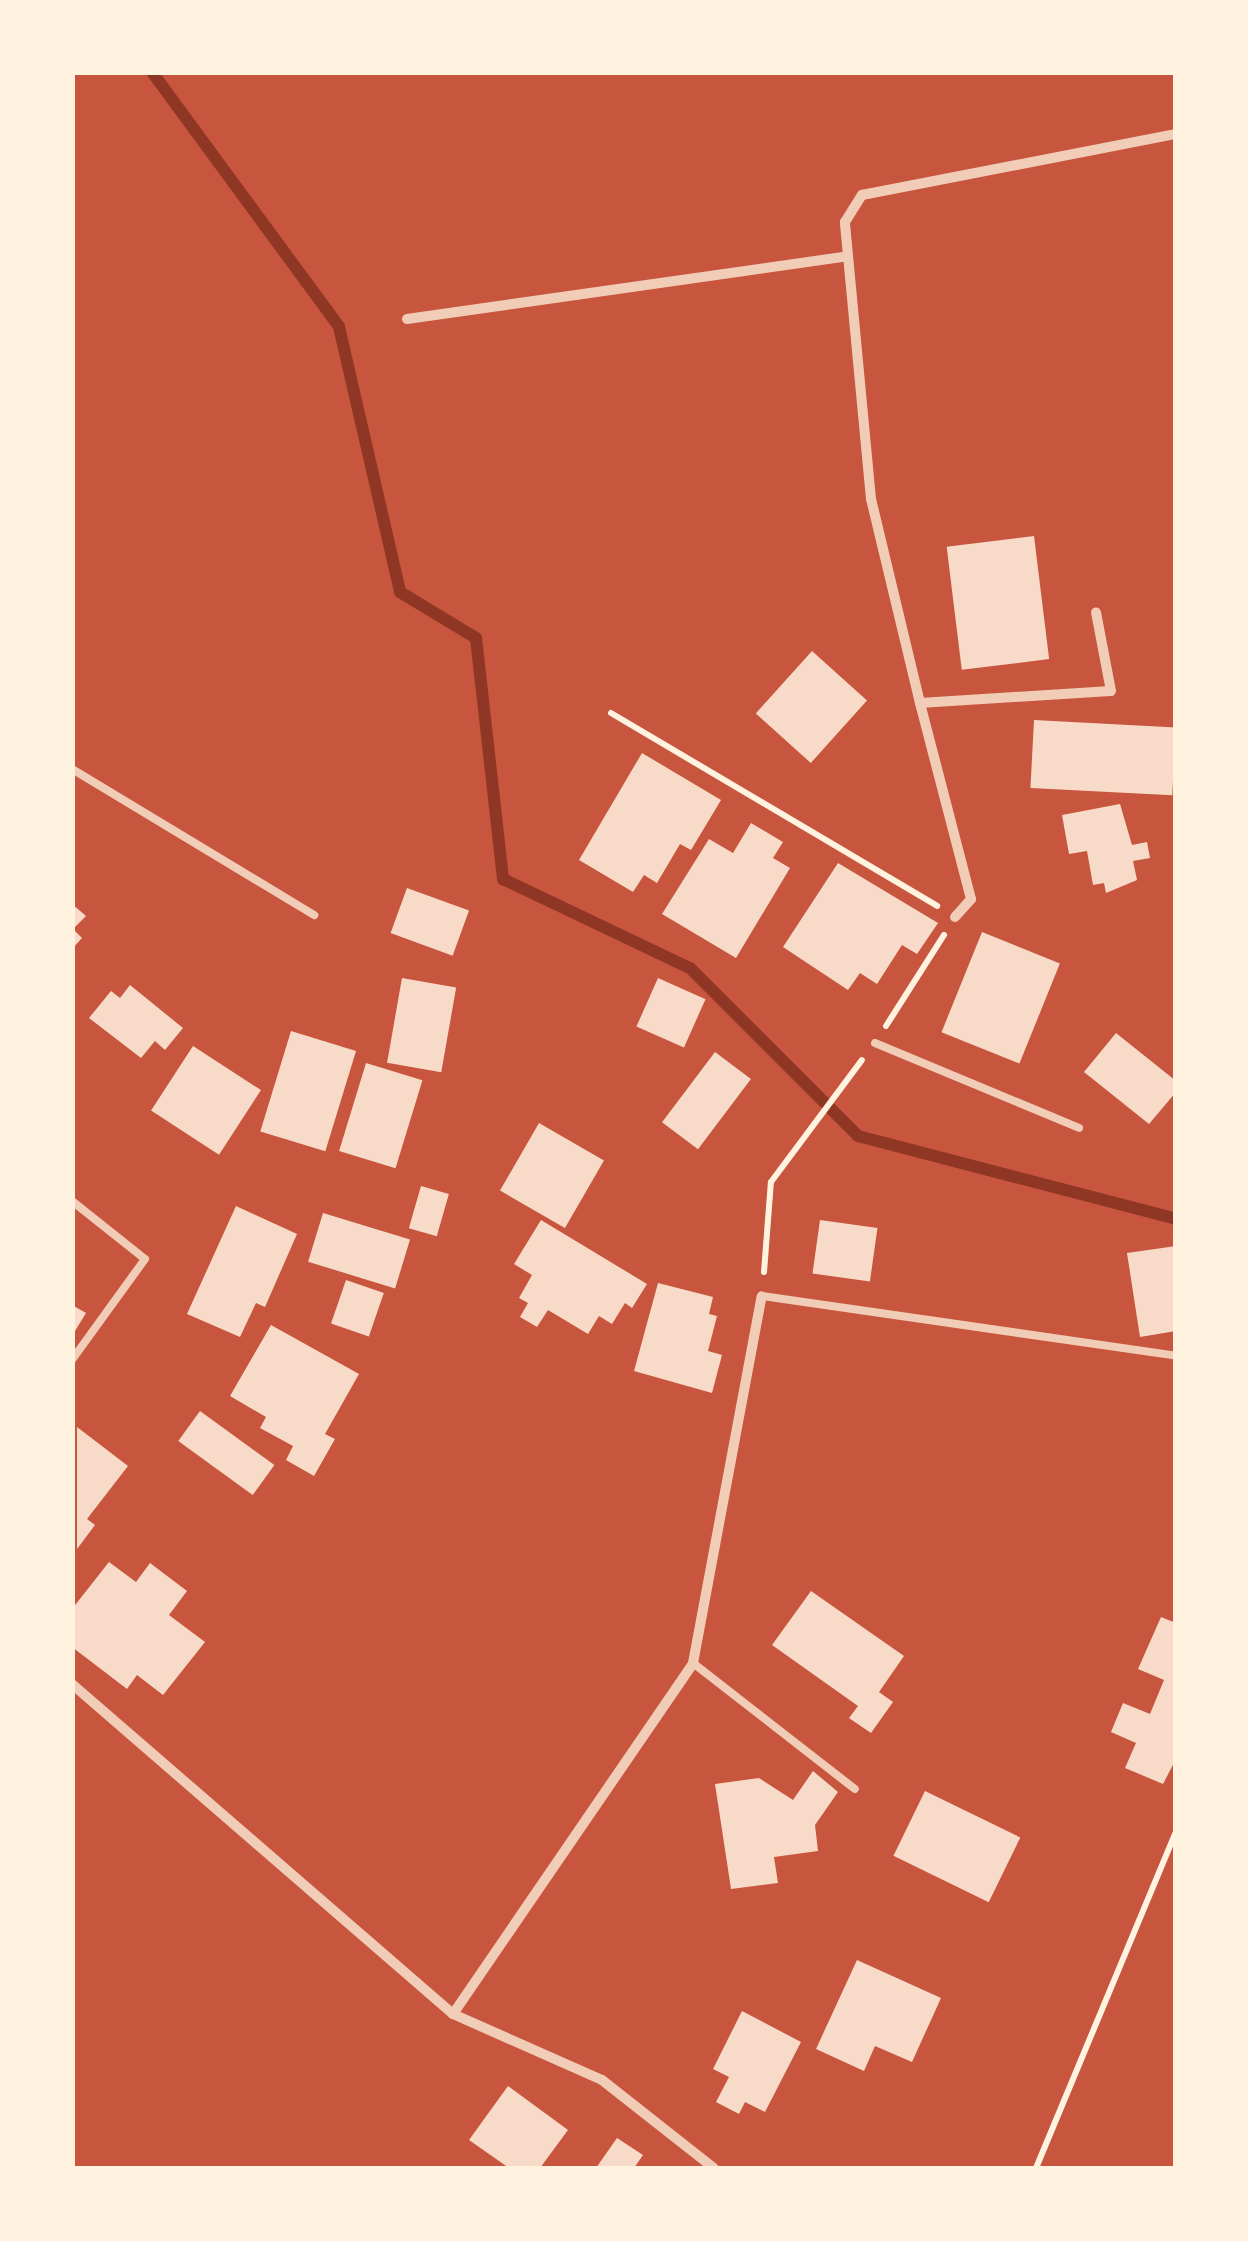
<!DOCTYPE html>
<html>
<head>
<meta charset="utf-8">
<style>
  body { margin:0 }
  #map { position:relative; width:1248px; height:2241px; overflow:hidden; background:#c8553d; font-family:"Alegreya Sans",sans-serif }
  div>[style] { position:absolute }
  .stream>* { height:12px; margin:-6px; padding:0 6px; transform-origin:6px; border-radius:6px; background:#8f3625 }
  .building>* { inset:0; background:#f7dbc8; transform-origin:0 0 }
  .path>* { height:6px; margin:-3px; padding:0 3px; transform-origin:3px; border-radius:3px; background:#fff3e0 }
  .service>* { height:8px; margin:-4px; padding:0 4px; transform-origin:4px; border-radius:4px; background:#f1ccb7 }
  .minor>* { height:10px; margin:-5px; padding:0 5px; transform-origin:5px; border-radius:5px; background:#f1ccb7 }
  span { translate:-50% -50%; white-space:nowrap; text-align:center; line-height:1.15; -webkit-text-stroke:10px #fff3e0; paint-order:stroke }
  .frame { position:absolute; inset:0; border:75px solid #fff3e0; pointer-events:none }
</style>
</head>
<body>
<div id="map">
  <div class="stream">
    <div style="left:152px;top:72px;width:316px;rotate:53.7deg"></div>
    <div style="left:339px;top:327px;width:272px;rotate:77deg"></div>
    <div style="left:400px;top:592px;width:89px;rotate:31.2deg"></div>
    <div style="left:476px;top:638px;width:243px;rotate:83.6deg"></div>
    <div style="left:503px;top:879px;width:207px;rotate:25.5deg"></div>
    <div style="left:690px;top:968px;width:238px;rotate:45deg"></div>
    <div style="left:858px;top:1136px;width:329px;rotate:14.6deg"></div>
  </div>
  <div class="building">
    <div style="left:1034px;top:536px;width:124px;height:88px;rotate:83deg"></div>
    <div style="left:812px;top:651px;width:74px;height:84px;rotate:42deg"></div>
    <div style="left:1034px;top:720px;width:142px;height:68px;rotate:3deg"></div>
    <div style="clip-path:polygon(642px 753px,721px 800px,691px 850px,680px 844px,657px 883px,644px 875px,633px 892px,579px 860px)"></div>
    <div style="clip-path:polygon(1120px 804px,1132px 845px,1147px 842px,1150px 858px,1133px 861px,1137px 880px,1106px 893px,1104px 883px,1093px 885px,1087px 851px,1069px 854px,1062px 815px)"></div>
    <div style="clip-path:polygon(751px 823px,783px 842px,773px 858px,790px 868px,736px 958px,662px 914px,709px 839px,733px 853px)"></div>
    <div style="clip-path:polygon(838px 863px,938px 923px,917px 954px,902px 945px,877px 984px,860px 973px,848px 990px,783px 947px)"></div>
    <div style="left:407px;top:888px;width:66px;height:48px;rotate:20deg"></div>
    <div style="clip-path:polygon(72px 904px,86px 916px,73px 929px,82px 938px,72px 949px)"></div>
    <div style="left:982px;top:932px;width:84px;height:108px;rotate:22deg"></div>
    <div style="left:402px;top:978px;width:55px;height:86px;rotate:10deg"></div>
    <div style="left:658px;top:978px;width:52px;height:53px;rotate:24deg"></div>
    <div style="clip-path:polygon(130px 985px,183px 1028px,165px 1050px,155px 1041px,141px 1058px,89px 1018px,111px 991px,120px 998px)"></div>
    <div style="left:291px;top:1031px;width:68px;height:105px;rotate:17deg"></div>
    <div style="clip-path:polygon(1116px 1033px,1176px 1081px,1176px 1092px,1149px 1124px,1084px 1072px)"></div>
    <div style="left:193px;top:1046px;width:81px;height:77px;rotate:33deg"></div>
    <div style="left:715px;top:1052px;width:45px;height:88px;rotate:37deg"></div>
    <div style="left:366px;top:1063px;width:59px;height:92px;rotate:17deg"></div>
    <div style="left:539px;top:1123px;width:75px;height:78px;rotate:30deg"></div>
    <div style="left:421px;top:1186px;width:29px;height:44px;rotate:16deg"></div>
    <div style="clip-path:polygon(236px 1206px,297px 1234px,265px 1307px,256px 1303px,240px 1337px,187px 1314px)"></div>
    <div style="left:323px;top:1213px;width:91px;height:51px;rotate:17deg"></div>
    <div style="clip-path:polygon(541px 1220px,647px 1284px,632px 1308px,625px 1303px,612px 1324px,599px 1316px,588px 1334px,548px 1310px,537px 1327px,520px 1317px,528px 1303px,519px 1298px,532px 1275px,514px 1264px)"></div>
    <div style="left:820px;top:1220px;width:58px;height:54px;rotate:8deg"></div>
    <div style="clip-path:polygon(1176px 1246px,1176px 1331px,1140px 1337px,1127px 1253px)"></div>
    <div style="left:346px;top:1280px;width:40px;height:46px;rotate:19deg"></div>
    <div style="clip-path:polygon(658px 1283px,713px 1297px,709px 1314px,717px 1316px,708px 1351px,722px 1355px,712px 1393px,634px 1371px)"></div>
    <div style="clip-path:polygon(72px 1305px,86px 1313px,72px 1336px)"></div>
    <div style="clip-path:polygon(271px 1325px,359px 1374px,325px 1434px,335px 1439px,314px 1476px,286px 1460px,293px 1446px,260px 1428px,266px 1417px,230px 1396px)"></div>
    <div style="left:200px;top:1411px;width:92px;height:37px;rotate:36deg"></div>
    <div style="clip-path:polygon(77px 1427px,128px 1466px,87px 1519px,95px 1525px,77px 1549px)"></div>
    <div style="clip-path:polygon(109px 1562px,136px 1582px,150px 1563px,187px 1591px,169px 1615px,205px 1642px,163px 1695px,137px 1675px,127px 1689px,72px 1647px,72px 1609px)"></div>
    <div style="clip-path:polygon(811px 1591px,904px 1656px,879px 1692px,893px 1702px,871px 1733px,849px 1718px,858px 1706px,772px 1645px)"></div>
    <div style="clip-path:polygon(1161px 1617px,1176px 1623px,1176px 1759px,1163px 1784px,1125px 1768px,1136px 1743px,1111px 1732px,1123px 1703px,1150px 1714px,1164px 1680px,1138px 1669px)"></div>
    <div style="clip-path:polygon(813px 1771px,838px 1792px,815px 1825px,818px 1851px,774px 1857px,778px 1883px,731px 1889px,715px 1784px,759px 1778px,793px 1800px)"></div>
    <div style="left:925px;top:1791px;width:106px;height:72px;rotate:26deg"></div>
    <div style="clip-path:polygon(857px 1960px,941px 1998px,912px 2062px,875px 2046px,864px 2071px,816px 2049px)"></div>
    <div style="clip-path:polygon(742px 2011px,801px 2042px,765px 2112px,745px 2102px,739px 2114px,716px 2102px,729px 2077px,713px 2069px)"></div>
    <div style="clip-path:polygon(508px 2086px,568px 2130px,540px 2168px,509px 2168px,469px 2140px)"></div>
    <div style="clip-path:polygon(617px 2138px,643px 2155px,634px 2168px,596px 2168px)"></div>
  </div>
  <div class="path">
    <div style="left:611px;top:713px;width:379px;rotate:30.6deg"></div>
    <div style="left:886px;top:1026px;width:108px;rotate:-57.5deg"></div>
    <div style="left:764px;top:1272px;width:90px;rotate:-85.6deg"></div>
    <div style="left:771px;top:1182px;width:152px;rotate:-53.3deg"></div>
    <div style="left:1036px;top:2168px;width:364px;rotate:-67.4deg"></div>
  </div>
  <div class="service">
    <div style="left:72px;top:769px;width:283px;rotate:31.1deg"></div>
    <div style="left:875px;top:1043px;width:221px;rotate:22.6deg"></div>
    <div style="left:72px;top:1201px;width:93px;rotate:38.5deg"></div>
    <div style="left:145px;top:1259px;width:125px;rotate:125.9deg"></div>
    <div style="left:762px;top:1296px;width:418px;rotate:8.2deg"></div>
    <div style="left:693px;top:1663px;width:205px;rotate:37.9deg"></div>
  </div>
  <div class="minor">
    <div style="left:407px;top:319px;width:441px;rotate:-8.1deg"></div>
    <div style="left:920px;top:703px;width:210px;rotate:-103.5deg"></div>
    <div style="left:871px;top:499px;width:278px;rotate:-95.4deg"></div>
    <div style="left:845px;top:222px;width:32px;rotate:-58deg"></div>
    <div style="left:862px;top:195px;width:320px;rotate:-11deg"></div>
    <div style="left:955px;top:917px;width:24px;rotate:-48deg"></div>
    <div style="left:971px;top:899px;width:203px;rotate:-104.6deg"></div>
    <div style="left:920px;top:703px;width:191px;rotate:-3.6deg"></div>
    <div style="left:1111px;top:691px;width:80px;rotate:-100.8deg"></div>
    <div style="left:72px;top:1684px;width:504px;rotate:40.9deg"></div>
    <div style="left:453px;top:2014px;width:163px;rotate:23.9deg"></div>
    <div style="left:602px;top:2080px;width:142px;rotate:38.2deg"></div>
    <div style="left:453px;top:2014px;width:425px;rotate:-55.6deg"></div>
    <div style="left:693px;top:1663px;width:373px;rotate:-79.4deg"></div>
  </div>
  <div class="frame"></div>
</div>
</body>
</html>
